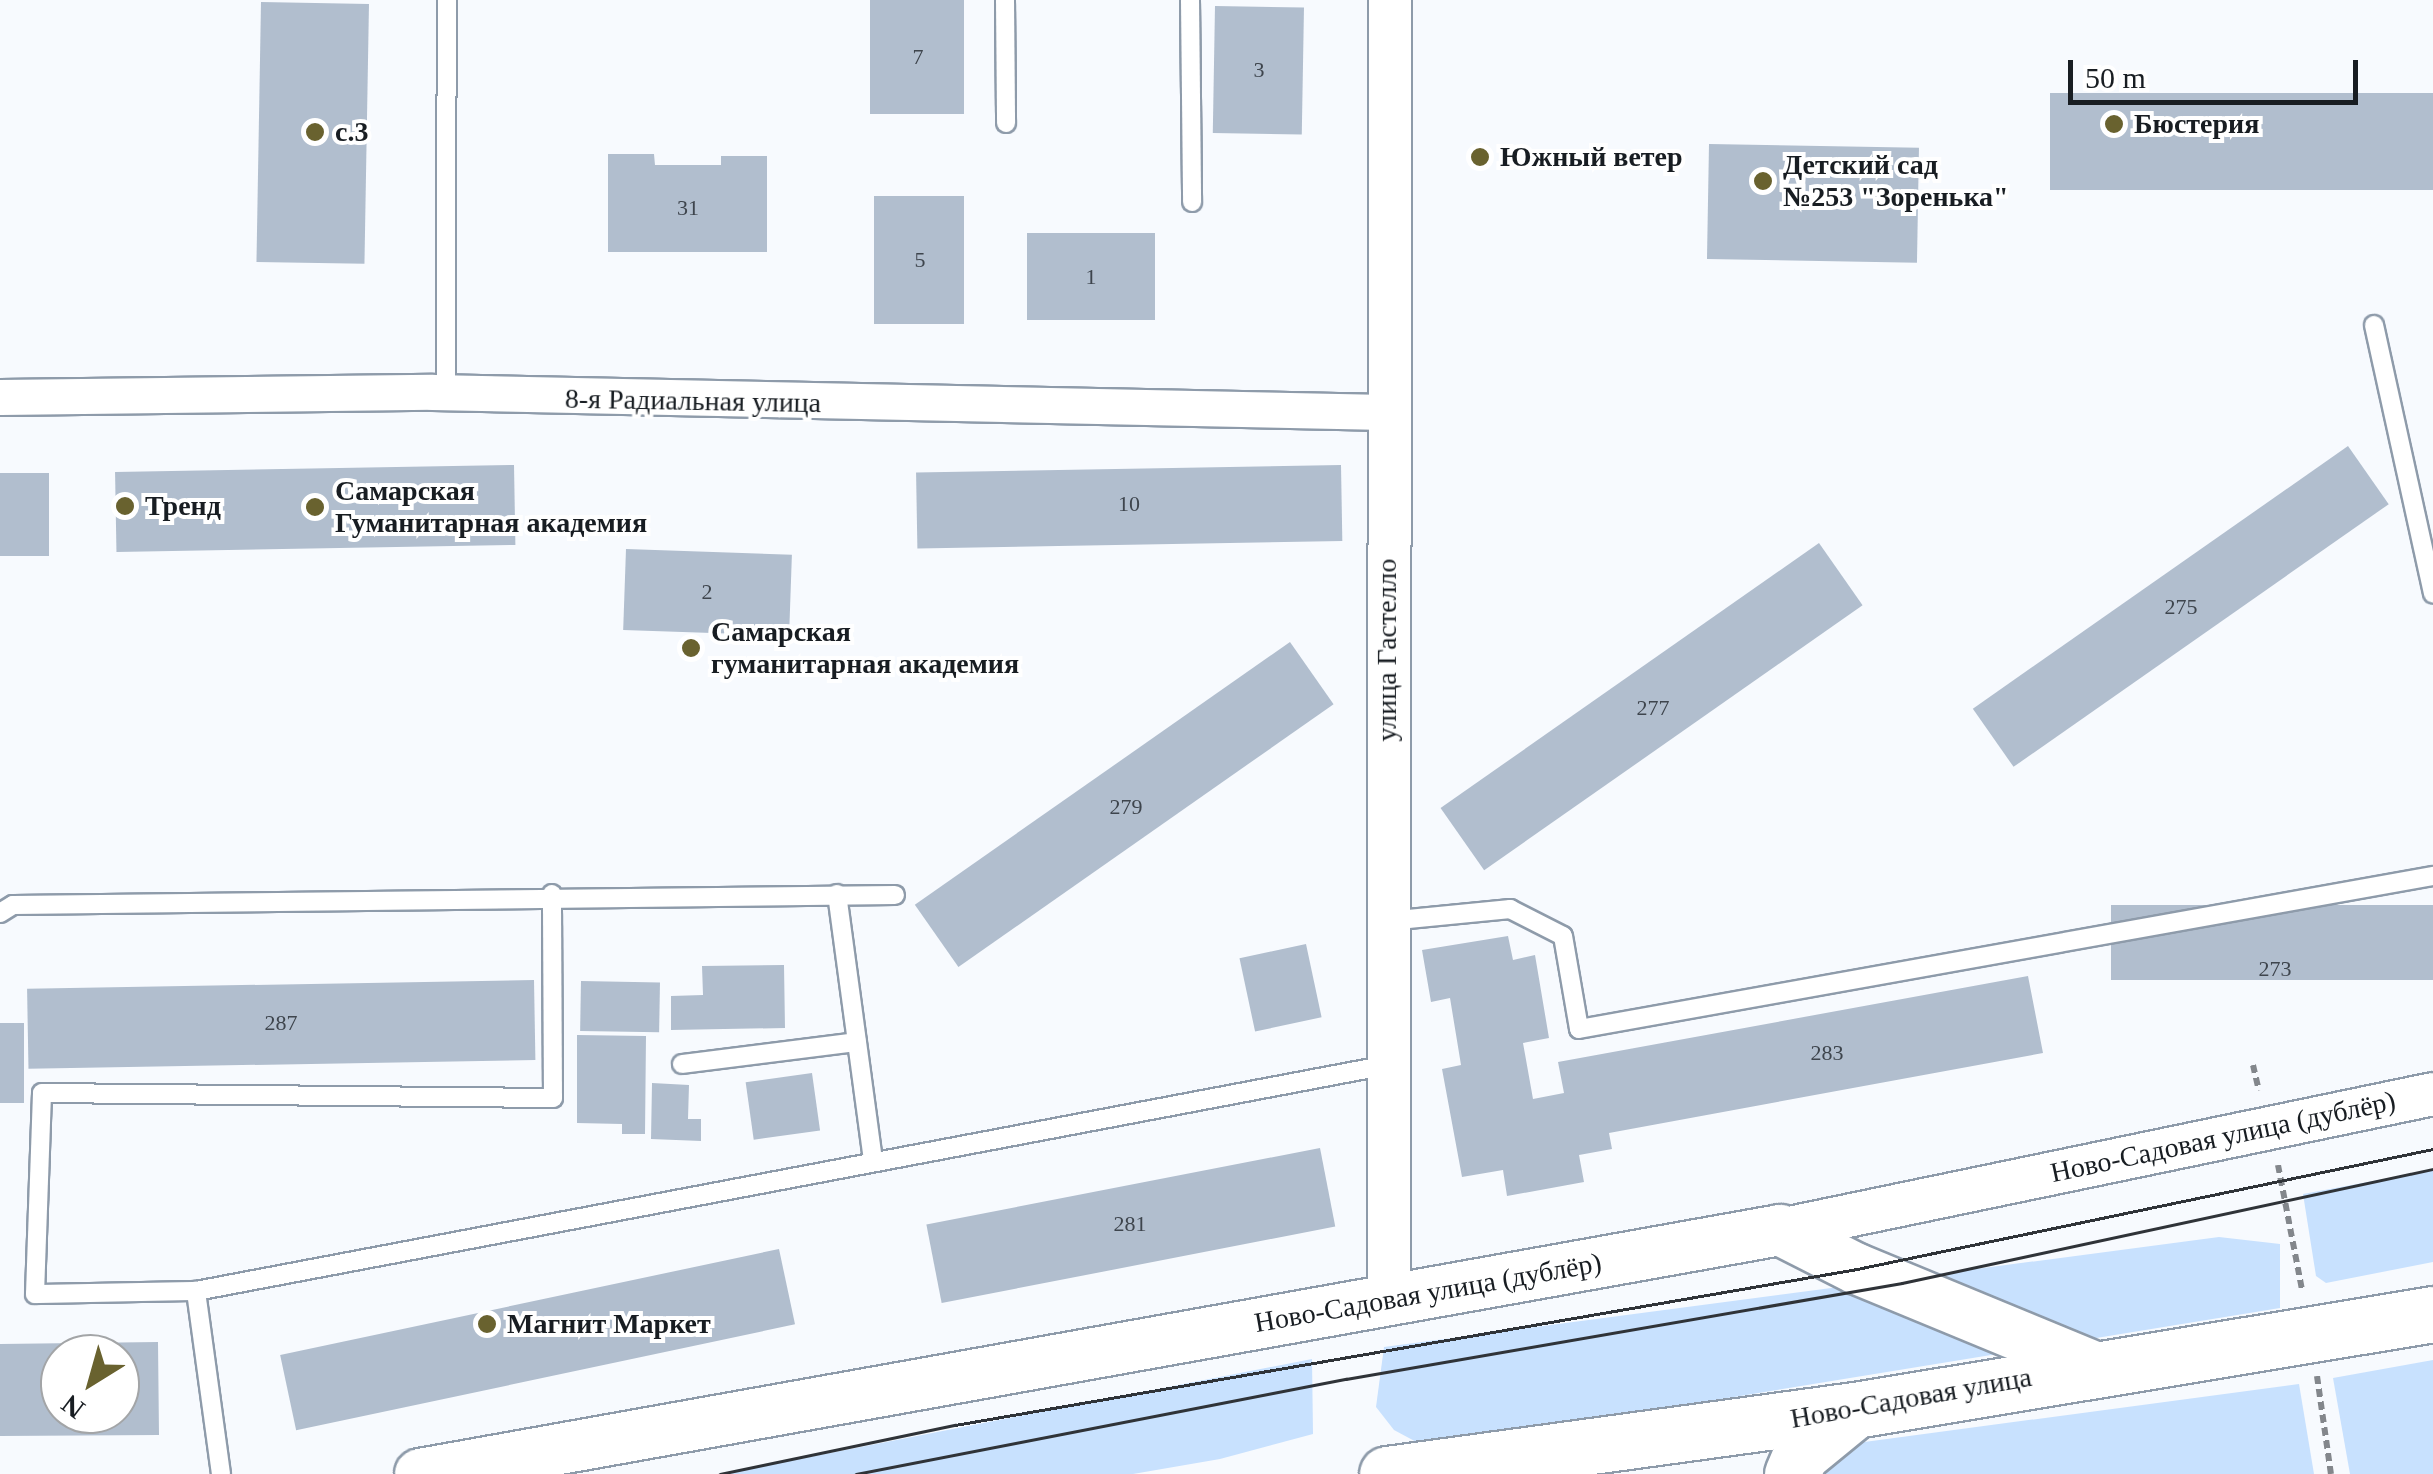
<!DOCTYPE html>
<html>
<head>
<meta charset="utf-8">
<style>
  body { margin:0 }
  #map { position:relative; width:2433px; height:1474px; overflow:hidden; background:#f7fafe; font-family:"Times New Roman",serif }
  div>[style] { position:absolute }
  .green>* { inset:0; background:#c8e1fe }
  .building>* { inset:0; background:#b1bece; transform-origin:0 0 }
  .path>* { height:6px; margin-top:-3px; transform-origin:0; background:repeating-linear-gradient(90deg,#83878c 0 8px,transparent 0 13px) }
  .roads { filter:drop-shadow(2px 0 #8e9baa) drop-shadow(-2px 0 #8e9baa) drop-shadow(0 2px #8e9baa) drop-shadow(0 -2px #8e9baa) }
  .service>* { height:18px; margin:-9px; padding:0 9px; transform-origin:9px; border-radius:9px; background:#fff }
  .minor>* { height:35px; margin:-17.5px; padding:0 17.5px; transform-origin:17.5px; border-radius:17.5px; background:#fff }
  .tertiary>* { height:42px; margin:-21px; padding:0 21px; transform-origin:21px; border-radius:21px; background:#fff }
  .secondary>* { height:50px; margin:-25px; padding:0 25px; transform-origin:25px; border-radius:25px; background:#fff }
  .primary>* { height:55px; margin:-27.5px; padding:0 27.5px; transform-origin:27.5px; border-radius:27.5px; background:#fff }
  .tram>* { height:2.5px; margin:-1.25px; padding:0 1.25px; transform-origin:1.25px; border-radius:1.25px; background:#2f3338 }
  .dots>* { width:28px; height:28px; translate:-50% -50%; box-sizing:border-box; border:5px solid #fff; border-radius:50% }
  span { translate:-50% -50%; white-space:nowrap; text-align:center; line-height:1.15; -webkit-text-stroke:8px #fff; paint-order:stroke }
  .number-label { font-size:22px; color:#3e454d }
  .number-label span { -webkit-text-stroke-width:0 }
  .poi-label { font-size:28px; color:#181d22; font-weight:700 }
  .left { translate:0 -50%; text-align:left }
  .street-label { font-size:28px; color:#181d22 }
  .north { position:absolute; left:40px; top:1334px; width:100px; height:100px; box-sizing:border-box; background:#fff; border:2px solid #a3a5a7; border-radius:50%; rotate:217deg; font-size:28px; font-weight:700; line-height:40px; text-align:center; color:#181d22 }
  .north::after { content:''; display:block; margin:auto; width:35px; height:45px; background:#69622f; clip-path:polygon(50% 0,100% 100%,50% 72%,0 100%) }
  .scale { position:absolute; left:2068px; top:60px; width:290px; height:45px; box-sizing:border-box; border:5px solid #181d22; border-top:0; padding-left:12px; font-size:30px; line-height:35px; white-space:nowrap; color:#181d22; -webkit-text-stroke:8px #fff; paint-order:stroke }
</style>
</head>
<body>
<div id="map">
  <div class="green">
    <div style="clip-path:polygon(2433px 1170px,2433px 1262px,2326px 1283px,2316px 1276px,2303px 1194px)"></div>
    <div style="clip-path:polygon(2219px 1237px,2280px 1244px,2280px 1308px,1452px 1443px,1422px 1445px,1394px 1430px,1376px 1407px,1384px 1347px)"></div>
    <div style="clip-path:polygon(1312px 1359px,1313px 1434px,1220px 1459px,1133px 1474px,722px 1474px)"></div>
    <div style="clip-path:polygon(2433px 1360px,2433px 1474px,2350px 1474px,2333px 1378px)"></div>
    <div style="clip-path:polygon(2299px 1384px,2314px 1474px,1820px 1474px,1842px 1445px)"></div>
  </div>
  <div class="building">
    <div style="left:870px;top:0;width:94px;height:114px"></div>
    <div style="left:261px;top:2px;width:108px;height:260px;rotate:1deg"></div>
    <div style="left:1215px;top:6px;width:89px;height:127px;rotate:1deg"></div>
    <div style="left:2433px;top:93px;width:97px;height:383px;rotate:90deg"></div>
    <div style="left:1709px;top:144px;width:210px;height:115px;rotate:1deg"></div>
    <div style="clip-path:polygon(608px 154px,654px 154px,655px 165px,721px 165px,721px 156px,767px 156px,767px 252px,608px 252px)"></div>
    <div style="left:964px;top:196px;width:128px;height:90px;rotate:90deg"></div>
    <div style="left:1027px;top:233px;width:128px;height:87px"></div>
    <div style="left:2348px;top:446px;width:71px;height:458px;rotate:55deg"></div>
    <div style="left:514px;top:465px;width:80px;height:399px;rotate:89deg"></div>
    <div style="left:1341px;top:465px;width:76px;height:425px;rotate:89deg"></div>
    <div style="left:0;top:473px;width:49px;height:83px"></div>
    <div style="left:1819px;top:543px;width:76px;height:462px;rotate:55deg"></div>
    <div style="left:626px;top:549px;width:166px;height:81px;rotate:2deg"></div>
    <div style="left:1290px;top:642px;width:76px;height:458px;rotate:55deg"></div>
    <div style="left:2433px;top:905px;width:75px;height:322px;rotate:90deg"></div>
    <div style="clip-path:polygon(1508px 936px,1513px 960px,1535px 955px,1549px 1038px,1523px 1043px,1533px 1099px,1564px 1093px,1558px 1062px,2028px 976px,2043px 1053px,1609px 1133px,1612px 1149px,1579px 1155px,1584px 1182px,1507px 1196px,1503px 1170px,1462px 1177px,1442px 1069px,1461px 1065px,1450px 998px,1431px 1002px,1422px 950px)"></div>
    <div style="left:1306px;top:944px;width:75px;height:68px;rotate:78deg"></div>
    <div style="clip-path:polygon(784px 965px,785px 1028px,671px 1030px,671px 996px,703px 995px,702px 966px)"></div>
    <div style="left:534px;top:980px;width:80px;height:507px;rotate:89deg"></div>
    <div style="left:581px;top:981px;width:79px;height:50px;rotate:1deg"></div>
    <div style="left:0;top:1023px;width:24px;height:80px"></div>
    <div style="clip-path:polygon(577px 1035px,646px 1036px,645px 1134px,622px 1134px,622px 1124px,577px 1123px)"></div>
    <div style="left:812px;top:1073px;width:58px;height:67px;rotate:82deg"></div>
    <div style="clip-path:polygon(652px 1083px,689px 1085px,688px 1119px,701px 1119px,701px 1141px,651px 1139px)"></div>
    <div style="left:1320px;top:1148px;width:80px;height:401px;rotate:79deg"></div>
    <div style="left:779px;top:1249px;width:77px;height:510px;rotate:78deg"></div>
    <div style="clip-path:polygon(evenodd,158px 1342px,159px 1435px,0 1436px,0 1344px,158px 1342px,60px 1354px,120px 1354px,120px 1414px,60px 1414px,60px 1354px)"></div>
  </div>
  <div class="path">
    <div style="left:2253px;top:1065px;width:26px;rotate:77deg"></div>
    <div style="left:2278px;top:1165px;width:127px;rotate:79.1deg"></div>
    <div style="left:2317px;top:1376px;width:99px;rotate:81.9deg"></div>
  </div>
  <div class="roads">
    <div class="service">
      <div style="left:1005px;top:0;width:123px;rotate:89.5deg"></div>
      <div style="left:1190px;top:0;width:202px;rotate:89.4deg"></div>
      <div style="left:2374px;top:325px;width:275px;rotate:77.6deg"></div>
      <div style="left:446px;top:394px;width:394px;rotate:-89.9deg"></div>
      <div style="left:837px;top:894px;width:270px;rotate:82.3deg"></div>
      <div style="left:0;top:913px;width:15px;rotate:-32deg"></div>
      <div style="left:13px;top:905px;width:882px;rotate:-0.65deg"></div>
      <div style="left:1388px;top:921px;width:123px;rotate:-5.6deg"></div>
      <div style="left:1510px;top:909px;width:59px;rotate:27deg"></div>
      <div style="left:1563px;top:936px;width:94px;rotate:80.2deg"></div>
      <div style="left:1579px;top:1029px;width:868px;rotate:-10.16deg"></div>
      <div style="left:682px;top:1064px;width:176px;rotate:-7.2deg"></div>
      <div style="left:196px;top:1291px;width:161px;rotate:178.9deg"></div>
      <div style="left:35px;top:1294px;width:201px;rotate:-88deg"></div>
      <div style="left:42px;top:1093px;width:511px;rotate:0.56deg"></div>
      <div style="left:553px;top:1098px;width:204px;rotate:-90.3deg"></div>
      <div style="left:221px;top:1474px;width:185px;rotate:-97.8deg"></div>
      <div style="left:196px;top:1291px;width:1212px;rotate:-10.74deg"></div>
    </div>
    <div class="minor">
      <div style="left:0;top:397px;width:432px;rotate:-0.7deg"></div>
      <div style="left:432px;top:392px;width:954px;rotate:1.2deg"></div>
    </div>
    <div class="tertiary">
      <div style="left:1780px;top:1230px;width:667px;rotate:-11.76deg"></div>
      <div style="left:1389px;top:1300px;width:1300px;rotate:-89.96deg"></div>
    </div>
    <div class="secondary">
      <div style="left:420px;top:1474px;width:1382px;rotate:-10.17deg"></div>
      <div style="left:1780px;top:1230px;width:86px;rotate:26.9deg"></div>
      <div style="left:1857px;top:1269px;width:254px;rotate:22.4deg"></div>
    </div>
    <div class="primary">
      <div style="left:1387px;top:1474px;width:472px;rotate:-7.8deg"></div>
      <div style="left:1855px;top:1410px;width:586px;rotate:-9.43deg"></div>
      <div style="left:1792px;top:1474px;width:21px;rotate:-67deg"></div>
      <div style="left:1800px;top:1455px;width:71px;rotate:-39.3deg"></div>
    </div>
  </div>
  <div class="tram">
    <div style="left:720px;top:1474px;width:240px;rotate:-11.8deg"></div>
    <div style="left:955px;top:1425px;width:915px;rotate:-9.81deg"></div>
    <div style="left:1857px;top:1269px;width:588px;rotate:-11.77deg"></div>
    <div style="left:856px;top:1474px;width:499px;rotate:-11deg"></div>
    <div style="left:1346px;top:1379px;width:564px;rotate:-9.8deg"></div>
    <div style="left:1902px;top:1283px;width:543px;rotate:-12.12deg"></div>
  </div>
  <div class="dots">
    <div style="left:2114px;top:124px;background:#69622f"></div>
    <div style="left:315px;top:132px;background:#69622f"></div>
    <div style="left:1480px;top:157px;background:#69622f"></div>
    <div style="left:1763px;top:181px;background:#69622f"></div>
    <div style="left:125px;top:506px;background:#69622f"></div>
    <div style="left:315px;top:507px;background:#69622f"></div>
    <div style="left:691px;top:648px;background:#69622f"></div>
    <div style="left:487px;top:1324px;background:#69622f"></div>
  </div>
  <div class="number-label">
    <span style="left:918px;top:57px">7</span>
    <span style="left:1259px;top:70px">3</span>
    <span style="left:688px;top:208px">31</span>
    <span style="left:920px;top:260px">5</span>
    <span style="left:1091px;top:277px">1</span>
    <span style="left:1129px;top:504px">10</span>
    <span style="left:707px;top:592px">2</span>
    <span style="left:2181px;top:607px">275</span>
    <span style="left:1653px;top:708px">277</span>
    <span style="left:1126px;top:807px">279</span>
    <span style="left:2275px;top:969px">273</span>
    <span style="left:281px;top:1023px">287</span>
    <span style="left:1827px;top:1053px">283</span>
    <span style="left:1130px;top:1224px">281</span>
  </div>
  <div class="poi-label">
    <span class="left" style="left:2134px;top:124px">Бюстерия</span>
    <span class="left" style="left:335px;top:132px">с.3</span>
    <span class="left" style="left:1500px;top:157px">Южный ветер</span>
    <span class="left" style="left:1783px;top:181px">Детский сад<br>№253 "Зоренька"</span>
    <span class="left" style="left:335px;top:507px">Самарская<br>Гуманитарная академия</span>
    <span class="left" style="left:145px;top:506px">Тренд</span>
    <span class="left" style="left:711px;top:648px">Самарская<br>гуманитарная академия</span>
    <span class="left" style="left:507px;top:1324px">Магнит Маркет</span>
  </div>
  <div class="street-label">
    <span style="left:693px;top:401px;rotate:1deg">8-я Радиальная улица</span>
    <span style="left:1387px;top:650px;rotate:-90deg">улица Гастелло</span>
    <span style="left:2223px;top:1137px;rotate:-12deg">Ново-Садовая улица (дублёр)</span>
    <span style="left:1428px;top:1293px;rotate:-10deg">Ново-Садовая улица (дублёр)</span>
    <span style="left:1911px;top:1398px;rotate:-10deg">Ново-Садовая улица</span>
  </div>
  <div class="north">N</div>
  <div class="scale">50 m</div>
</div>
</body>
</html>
